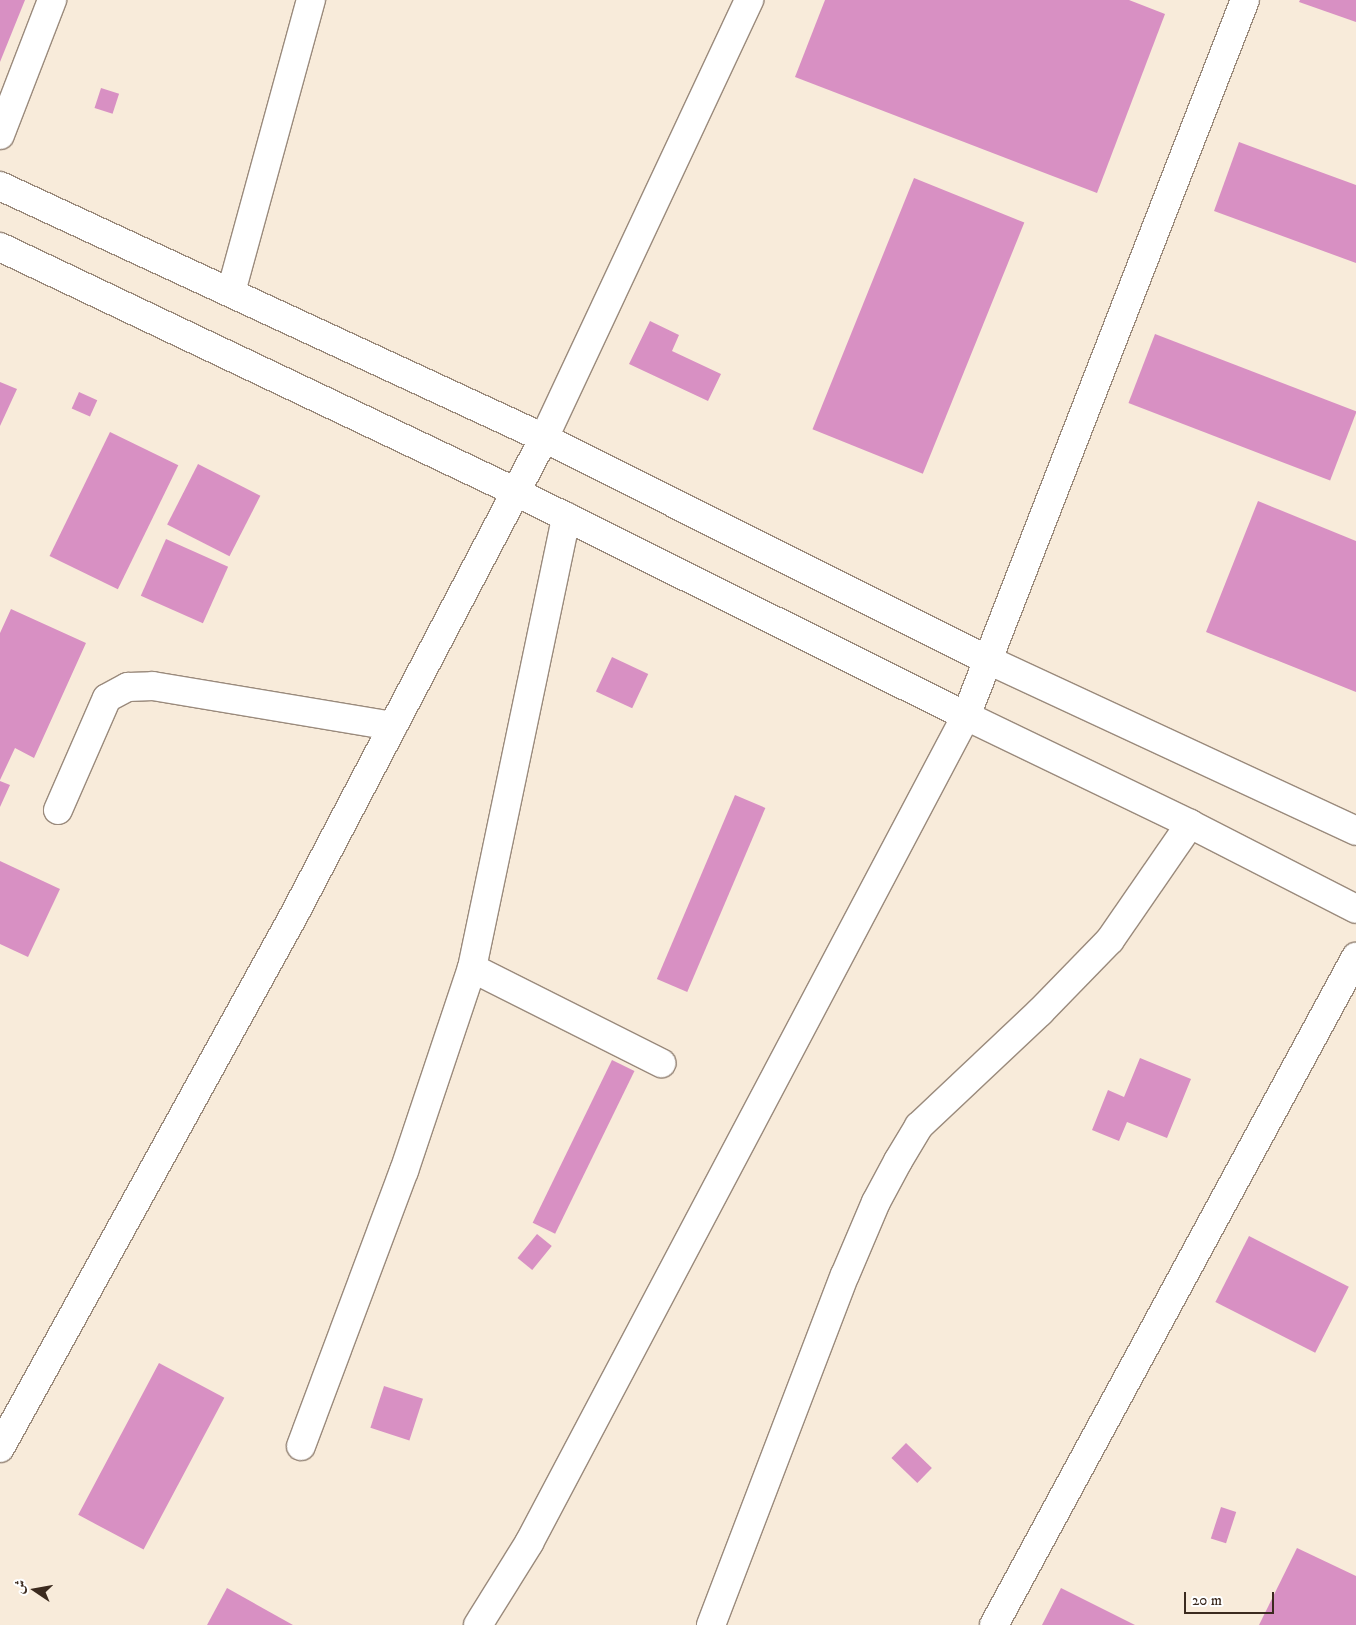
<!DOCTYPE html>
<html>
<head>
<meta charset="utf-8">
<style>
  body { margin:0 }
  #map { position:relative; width:1356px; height:1625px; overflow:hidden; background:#f8ebda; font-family:"IM FELL DW Pica",Amiri,serif }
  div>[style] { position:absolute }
  .building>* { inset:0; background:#d890c3; transform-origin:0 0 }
  .roads { filter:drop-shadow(1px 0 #9a8a7c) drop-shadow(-1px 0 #9a8a7c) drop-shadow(0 1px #9a8a7c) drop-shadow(0 -1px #9a8a7c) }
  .minor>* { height:28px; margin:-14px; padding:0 14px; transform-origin:14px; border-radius:14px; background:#fff }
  span { translate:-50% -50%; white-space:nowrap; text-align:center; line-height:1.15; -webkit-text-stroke:5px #fff; paint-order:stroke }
  .north { position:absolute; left:10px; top:1565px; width:50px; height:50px; -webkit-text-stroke:4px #fff; paint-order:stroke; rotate:282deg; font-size:14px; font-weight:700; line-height:20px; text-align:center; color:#3b2a1e }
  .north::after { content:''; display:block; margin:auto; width:18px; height:22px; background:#3b2a1e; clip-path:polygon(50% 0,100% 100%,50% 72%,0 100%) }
  .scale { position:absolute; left:1184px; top:1592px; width:90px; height:22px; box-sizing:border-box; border:2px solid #3b2a1e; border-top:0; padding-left:6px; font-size:15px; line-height:18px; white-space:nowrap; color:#3b2a1e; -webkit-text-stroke:4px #fff; paint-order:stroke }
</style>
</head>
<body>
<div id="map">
  <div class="building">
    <div style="clip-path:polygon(0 0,25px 0,0 62px)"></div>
    <div style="clip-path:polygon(825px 0,1129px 0,1165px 14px,1097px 193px,795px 77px)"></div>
    <div style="clip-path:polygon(1300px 0,1356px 0,1356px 22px,1299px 2px)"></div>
    <div style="left:101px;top:88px;width:19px;height:21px;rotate:18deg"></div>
    <div style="clip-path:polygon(1239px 142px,1356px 185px,1356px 263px,1214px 211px)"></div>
    <div style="left:914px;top:178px;width:119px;height:271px;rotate:22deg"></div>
    <div style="clip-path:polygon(650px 321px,679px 335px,672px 351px,721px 374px,708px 401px,629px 364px)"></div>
    <div style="left:1155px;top:334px;width:216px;height:74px;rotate:21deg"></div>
    <div style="clip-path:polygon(0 382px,17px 389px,0 426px)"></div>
    <div style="left:79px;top:392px;width:20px;height:18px;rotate:24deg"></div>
    <div style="left:110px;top:432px;width:76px;height:138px;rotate:26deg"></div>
    <div style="left:198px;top:464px;width:70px;height:68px;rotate:27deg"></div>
    <div style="clip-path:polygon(1258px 501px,1356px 541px,1356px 692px,1206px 632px)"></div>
    <div style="left:166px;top:539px;width:68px;height:62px;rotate:24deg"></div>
    <div style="clip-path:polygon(11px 609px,86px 643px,34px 758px,15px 748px,0 780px,0 633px)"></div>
    <div style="left:612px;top:657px;width:40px;height:38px;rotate:25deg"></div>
    <div style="clip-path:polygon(0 781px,10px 785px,0 807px)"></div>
    <div style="left:735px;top:795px;width:33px;height:200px;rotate:23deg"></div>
    <div style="clip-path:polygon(0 861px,60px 889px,28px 957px,0 944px)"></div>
    <div style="clip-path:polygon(1140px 1058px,1191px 1079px,1167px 1138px,1127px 1122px,1119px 1141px,1092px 1130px,1108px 1090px,1124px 1097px)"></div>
    <div style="left:612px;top:1060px;width:25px;height:181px;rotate:26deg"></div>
    <div style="left:537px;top:1234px;width:19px;height:31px;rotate:39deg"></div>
    <div style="left:1249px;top:1236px;width:112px;height:74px;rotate:27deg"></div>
    <div style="left:159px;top:1363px;width:74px;height:172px;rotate:28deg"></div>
    <div style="left:384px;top:1386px;width:41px;height:44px;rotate:18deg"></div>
    <div style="left:906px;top:1443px;width:36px;height:21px;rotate:44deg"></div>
    <div style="left:1221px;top:1507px;width:16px;height:33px;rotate:18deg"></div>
    <div style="clip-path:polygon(1297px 1548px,1356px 1576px,1356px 1625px,1259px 1625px)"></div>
    <div style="clip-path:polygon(227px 1588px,293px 1625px,207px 1625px)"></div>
    <div style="clip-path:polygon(1061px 1588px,1135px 1625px,1042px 1625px)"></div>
  </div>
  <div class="roads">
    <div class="minor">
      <div style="left:0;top:135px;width:145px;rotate:-68.9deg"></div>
      <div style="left:0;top:186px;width:600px;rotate:24.86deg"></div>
      <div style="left:544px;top:438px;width:494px;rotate:26.6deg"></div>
      <div style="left:986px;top:659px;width:408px;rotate:24.9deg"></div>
      <div style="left:0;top:247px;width:571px;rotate:25.4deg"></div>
      <div style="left:516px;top:492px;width:503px;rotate:26.46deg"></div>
      <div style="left:966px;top:716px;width:249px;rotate:25.7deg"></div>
      <div style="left:1190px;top:824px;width:186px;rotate:27.1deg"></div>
      <div style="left:231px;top:292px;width:303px;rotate:-74.7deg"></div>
      <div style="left:58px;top:810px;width:122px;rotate:-66.4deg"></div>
      <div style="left:107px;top:698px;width:24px;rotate:-28deg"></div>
      <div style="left:128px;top:687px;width:25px;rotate:-2deg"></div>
      <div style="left:153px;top:686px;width:243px;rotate:9.5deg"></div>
      <div style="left:472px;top:968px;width:212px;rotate:26.7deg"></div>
      <div style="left:301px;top:1446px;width:294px;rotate:-69.5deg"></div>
      <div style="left:404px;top:1171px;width:214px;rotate:-71.5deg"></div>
      <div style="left:472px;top:968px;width:461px;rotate:-78.2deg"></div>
      <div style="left:0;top:1448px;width:609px;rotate:-61.12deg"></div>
      <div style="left:294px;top:915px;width:539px;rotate:-62.34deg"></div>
      <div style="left:544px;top:438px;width:484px;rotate:-64.9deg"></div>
      <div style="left:478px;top:1625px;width:97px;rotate:-58.1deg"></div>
      <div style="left:529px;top:1543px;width:935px;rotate:-62.15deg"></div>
      <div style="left:966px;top:716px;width:768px;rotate:-68.71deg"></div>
      <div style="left:711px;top:1625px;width:375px;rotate:-69.1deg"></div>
      <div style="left:845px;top:1275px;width:79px;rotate:-67deg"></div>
      <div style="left:876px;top:1202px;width:47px;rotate:-61.8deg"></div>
      <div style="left:898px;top:1161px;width:41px;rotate:-59deg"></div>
      <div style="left:919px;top:1126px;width:166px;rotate:-43.3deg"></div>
      <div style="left:1040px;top:1012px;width:100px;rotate:-45.8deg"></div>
      <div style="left:1110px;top:940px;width:141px;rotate:-55.4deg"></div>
      <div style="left:994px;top:1625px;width:760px;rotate:-61.55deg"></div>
    </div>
  </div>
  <div class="north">ش</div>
  <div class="scale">20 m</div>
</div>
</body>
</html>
